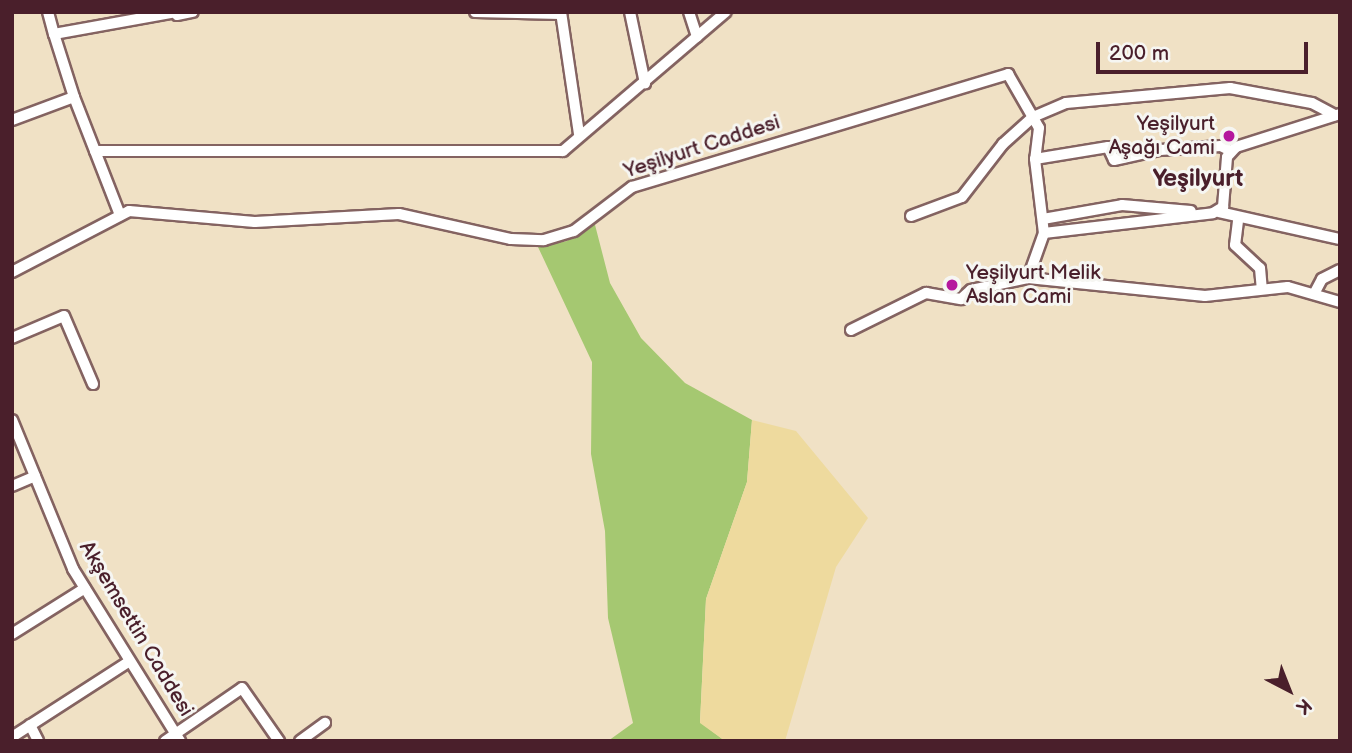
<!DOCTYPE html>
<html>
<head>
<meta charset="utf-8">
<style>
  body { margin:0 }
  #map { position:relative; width:1352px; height:753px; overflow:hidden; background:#f0e1c5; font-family:"Balsamiq Sans",sans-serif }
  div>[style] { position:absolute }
  .green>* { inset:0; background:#a5c871 }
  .sand>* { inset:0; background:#eeda9e }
  .roads { filter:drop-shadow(2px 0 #846361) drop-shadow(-2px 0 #846361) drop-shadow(0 2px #846361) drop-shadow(0 -2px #846361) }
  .minor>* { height:10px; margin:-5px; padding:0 5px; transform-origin:5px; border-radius:5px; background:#fff }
  .dots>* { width:19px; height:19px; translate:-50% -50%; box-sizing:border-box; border:4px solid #f6f6f2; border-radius:50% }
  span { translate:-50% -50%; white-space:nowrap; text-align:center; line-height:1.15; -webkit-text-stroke:6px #f6f6f2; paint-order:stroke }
  .poi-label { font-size:21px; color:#4a1f2b }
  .right { translate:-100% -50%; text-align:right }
  .left { translate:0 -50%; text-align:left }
  .street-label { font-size:21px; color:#4a1f2b }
  .quarter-label { font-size:24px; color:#4a1f2b; font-weight:700 }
  .frame { position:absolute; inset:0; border:14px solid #4a1f2b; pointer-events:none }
  .north { position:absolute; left:1254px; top:655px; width:70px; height:70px; -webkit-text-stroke:5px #f6f6f2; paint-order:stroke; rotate:138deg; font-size:19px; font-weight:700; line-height:28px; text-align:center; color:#4a1f2b }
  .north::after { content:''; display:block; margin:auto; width:24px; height:32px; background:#4a1f2b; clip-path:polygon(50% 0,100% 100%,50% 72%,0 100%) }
  .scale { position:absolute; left:1096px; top:42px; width:212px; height:32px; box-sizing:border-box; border:4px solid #4a1f2b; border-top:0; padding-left:9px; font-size:21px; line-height:24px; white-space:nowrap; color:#4a1f2b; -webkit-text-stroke:5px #f6f6f2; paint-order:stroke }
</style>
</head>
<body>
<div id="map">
  <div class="green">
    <div style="clip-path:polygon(594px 221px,610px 283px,641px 338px,685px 383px,752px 420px,747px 482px,706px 599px,700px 722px,725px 741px,608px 741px,633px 723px,608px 618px,605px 531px,591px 454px,592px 362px,538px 247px,567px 241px)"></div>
  </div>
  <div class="sand">
    <div style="clip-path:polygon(752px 420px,796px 431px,868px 518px,836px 567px,785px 741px,725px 741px,700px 723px,706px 599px,747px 482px)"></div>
  </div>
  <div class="roads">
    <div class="minor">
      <div style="left:48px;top:12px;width:23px;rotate:75deg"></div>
      <div style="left:475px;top:12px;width:86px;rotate:1.3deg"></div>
      <div style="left:561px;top:12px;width:123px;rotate:81.6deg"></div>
      <div style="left:630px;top:12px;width:73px;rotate:78.1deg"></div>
      <div style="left:689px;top:12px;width:26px;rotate:72deg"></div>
      <div style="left:177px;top:15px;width:16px;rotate:-11deg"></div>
      <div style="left:74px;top:97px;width:127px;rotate:68.7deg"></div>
      <div style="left:12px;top:120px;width:66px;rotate:-20.4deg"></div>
      <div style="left:74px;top:97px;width:66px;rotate:-107.6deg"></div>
      <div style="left:54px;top:34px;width:124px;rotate:-10.2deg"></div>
      <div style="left:95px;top:151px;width:468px"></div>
      <div style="left:563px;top:151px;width:214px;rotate:-40.5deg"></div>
      <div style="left:1035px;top:159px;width:74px;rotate:-9.3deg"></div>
      <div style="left:1108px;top:147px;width:14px;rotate:65deg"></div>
      <div style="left:1114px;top:160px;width:47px;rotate:-12.3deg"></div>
      <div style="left:1160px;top:150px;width:61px;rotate:-3.8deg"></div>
      <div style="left:1221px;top:146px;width:11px;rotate:27deg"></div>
      <div style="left:1219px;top:212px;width:124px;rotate:12.6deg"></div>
      <div style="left:911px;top:216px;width:54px;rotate:-20.4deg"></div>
      <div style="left:962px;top:197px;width:67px;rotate:-52.3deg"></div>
      <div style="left:1003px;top:144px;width:40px;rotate:-42deg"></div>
      <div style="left:1033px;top:117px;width:36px;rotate:-23deg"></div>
      <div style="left:1066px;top:103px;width:165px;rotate:-5.2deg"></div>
      <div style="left:1230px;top:88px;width:83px;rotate:10.4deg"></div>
      <div style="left:1312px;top:103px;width:26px;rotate:28deg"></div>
      <div style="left:1043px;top:219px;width:80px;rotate:-10deg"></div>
      <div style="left:1122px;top:205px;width:69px;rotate:5deg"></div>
      <div style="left:1238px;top:221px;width:24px;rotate:97deg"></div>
      <div style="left:1235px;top:245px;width:34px;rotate:43deg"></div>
      <div style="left:1260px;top:268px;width:21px;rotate:85deg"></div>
      <div style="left:1044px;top:233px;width:48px;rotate:109.6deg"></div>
      <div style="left:1028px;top:278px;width:178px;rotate:5.8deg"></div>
      <div style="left:1205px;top:296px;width:83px;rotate:-6.2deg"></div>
      <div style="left:1288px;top:287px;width:54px;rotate:16.1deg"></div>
      <div style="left:12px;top:272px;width:132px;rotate:-27.5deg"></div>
      <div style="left:129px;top:211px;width:126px;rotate:5deg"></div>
      <div style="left:255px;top:222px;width:144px;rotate:-3.2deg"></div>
      <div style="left:399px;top:214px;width:115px;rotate:12.6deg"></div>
      <div style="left:511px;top:239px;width:33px;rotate:2deg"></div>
      <div style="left:544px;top:240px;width:31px;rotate:-17deg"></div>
      <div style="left:574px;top:231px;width:73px;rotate:-37.2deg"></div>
      <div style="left:632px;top:187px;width:393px;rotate:-16.7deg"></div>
      <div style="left:1008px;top:74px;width:62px;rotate:60.1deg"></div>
      <div style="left:1039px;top:128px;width:31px;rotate:97deg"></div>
      <div style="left:1035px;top:159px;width:75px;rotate:83.1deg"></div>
      <div style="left:1044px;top:233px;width:170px;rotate:-6.7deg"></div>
      <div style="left:1213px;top:213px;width:12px;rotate:-31deg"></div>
      <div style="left:1223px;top:207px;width:50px;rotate:-85.4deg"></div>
      <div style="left:1227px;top:157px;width:13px;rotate:-48deg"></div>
      <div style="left:1236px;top:147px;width:109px;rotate:-17.6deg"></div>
      <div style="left:1314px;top:294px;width:17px;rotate:-62deg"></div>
      <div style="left:1322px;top:279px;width:20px;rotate:-27deg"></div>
      <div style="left:851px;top:330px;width:84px;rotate:-26.3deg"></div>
      <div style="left:926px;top:293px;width:36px;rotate:10deg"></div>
      <div style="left:961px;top:299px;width:13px;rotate:-42deg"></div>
      <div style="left:971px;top:290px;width:58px;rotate:-11.9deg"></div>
      <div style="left:12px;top:338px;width:56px;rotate:-22.9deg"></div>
      <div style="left:64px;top:316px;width:74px;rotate:66.9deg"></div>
      <div style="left:12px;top:420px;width:161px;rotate:67.7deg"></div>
      <div style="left:73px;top:569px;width:203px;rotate:58.1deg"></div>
      <div style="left:12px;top:486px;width:25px;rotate:-23deg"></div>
      <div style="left:12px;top:634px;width:86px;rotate:-32.2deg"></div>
      <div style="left:30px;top:725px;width:18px;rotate:63deg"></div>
      <div style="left:12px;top:737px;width:140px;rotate:-32.8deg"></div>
      <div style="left:165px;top:741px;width:93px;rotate:-34.5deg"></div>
      <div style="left:242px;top:688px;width:65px;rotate:55.1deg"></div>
      <div style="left:300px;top:741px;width:31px;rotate:-36deg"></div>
    </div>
  </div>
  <div class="dots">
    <div style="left:1229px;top:136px;background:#b5179e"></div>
    <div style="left:952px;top:285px;background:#b5179e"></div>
  </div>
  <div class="poi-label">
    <span class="right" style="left:1215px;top:136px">Yeşilyurt<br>Aşağı Cami</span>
    <span class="left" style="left:966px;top:285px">Yeşilyurt Melik<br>Aslan Cami</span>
  </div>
  <div class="street-label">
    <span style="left:702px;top:147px;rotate:-18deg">Yeşilyurt Caddesi</span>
    <span style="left:136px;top:629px;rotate:59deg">Akşemsettin Caddesi</span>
  </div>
  <div class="quarter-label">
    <span style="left:1198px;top:179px">Yeşilyurt</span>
  </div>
  <div class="frame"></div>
  <div class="north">K</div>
  <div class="scale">200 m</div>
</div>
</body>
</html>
